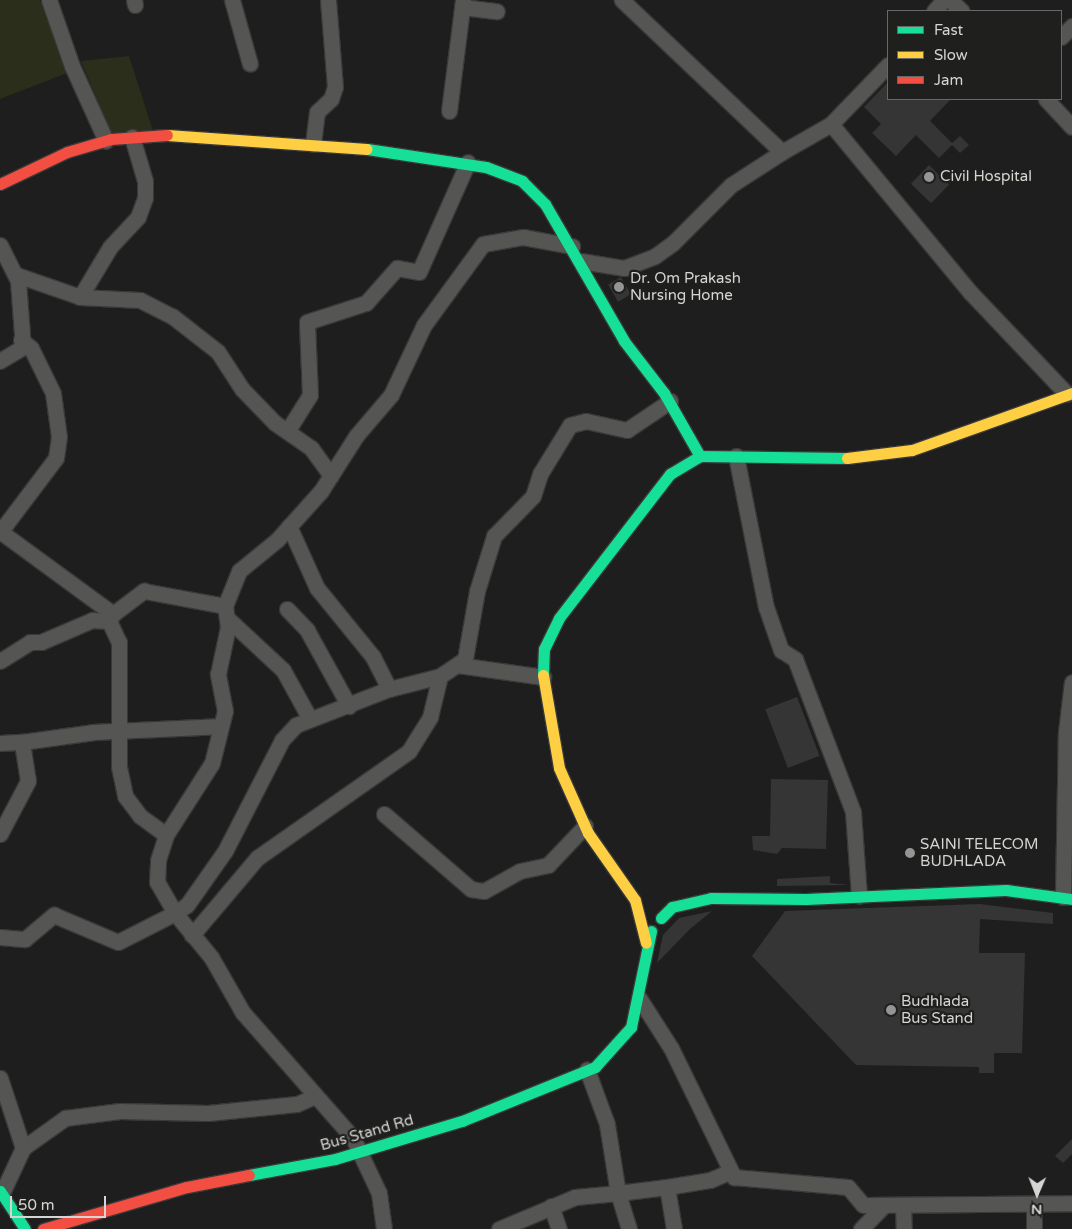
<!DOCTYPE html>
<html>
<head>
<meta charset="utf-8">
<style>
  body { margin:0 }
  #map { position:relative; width:1072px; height:1229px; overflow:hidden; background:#1e1e1e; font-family:"Varela Round",sans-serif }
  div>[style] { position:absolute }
  .green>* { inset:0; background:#2a2e1b }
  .building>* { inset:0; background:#353535; transform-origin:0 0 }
  .roads { filter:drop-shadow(1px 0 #393939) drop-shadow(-1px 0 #393939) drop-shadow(0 1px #393939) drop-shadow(0 -1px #393939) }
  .street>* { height:15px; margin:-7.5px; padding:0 7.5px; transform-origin:7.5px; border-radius:7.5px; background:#555554 }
  .fast>* { height:11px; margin:-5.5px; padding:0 5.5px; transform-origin:5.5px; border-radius:5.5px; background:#16e098 }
  .slow>* { height:11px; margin:-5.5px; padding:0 5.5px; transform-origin:5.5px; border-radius:5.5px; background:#ffcf43 }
  .jam>* { height:11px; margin:-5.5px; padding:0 5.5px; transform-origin:5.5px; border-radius:5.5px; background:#f24e42 }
  .dots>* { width:14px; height:14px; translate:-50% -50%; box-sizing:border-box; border:2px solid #1f1f1d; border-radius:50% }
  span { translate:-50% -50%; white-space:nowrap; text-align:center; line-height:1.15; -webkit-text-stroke:4.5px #1f1f1d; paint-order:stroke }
  .poi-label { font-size:15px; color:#d5d5d4 }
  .left { translate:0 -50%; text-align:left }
  .street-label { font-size:15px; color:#d5d5d4 }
  .legend { position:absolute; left:887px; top:10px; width:175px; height:90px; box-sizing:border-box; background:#1f1f1d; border:1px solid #686866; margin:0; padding:6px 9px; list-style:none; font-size:15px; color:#d5d5d4 }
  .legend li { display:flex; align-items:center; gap:10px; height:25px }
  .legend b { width:25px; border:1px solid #686866 }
  .north { position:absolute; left:1012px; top:1169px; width:50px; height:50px; -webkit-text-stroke:4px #1f1f1d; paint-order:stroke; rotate:181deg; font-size:14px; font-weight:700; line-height:20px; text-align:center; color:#d5d5d4 }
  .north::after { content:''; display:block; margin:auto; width:18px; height:22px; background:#d5d5d4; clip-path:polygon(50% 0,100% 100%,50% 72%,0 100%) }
  .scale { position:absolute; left:10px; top:1196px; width:96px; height:22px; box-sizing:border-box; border:2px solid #d5d5d4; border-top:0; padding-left:6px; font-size:15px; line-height:18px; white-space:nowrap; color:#d5d5d4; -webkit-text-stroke:4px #1f1f1d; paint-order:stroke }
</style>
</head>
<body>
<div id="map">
  <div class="green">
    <div style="clip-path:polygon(0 0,40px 0,67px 73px,0 99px)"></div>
    <div style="clip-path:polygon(129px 56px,153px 131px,112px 135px,81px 61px)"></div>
  </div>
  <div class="building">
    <div style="clip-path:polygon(888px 82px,888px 99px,951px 99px,930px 121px,952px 143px,960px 136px,969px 145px,960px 153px,952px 145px,939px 158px,916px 135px,896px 156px,872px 133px,881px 124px,864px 107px)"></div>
    <div style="left:929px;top:165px;width:28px;height:26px;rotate:44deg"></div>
    <div style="left:621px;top:277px;width:20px;height:15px;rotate:60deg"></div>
    <div style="left:797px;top:697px;width:63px;height:34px;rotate:69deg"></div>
    <div style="clip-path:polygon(771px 779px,828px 780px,826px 849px,782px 848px,777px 854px,753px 850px,752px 836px,770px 836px)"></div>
    <div style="clip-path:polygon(830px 876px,830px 883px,849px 885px,777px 886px,777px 879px)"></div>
    <div style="clip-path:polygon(980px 904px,1053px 913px,1053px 924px,980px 919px,979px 953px,1025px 953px,1022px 1053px,994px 1053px,994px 1073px,979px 1073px,979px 1067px,856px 1065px,752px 956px,785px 911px)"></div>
    <div style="clip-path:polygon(712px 911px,690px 929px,657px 963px,663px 935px,679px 918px)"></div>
    <div style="clip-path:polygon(1072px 1139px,1072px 1154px,1063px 1163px,1055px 1156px)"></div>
  </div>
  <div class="roads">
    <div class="street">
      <div style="left:49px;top:0;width:70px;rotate:70.8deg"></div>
      <div style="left:72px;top:66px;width:82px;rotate:65.6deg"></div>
      <div style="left:134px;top:0;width:5px;rotate:79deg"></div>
      <div style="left:232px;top:0;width:66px;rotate:74.3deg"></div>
      <div style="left:950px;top:0;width:16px;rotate:43deg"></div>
      <div style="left:462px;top:7px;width:35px;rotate:7deg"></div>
      <div style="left:934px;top:11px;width:15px;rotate:-48deg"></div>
      <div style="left:1061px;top:37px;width:16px;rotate:-45deg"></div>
      <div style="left:1046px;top:99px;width:38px;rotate:47deg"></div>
      <div style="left:449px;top:111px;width:112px;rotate:-82.8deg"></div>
      <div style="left:831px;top:124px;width:219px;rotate:50.4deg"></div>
      <div style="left:971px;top:293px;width:139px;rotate:46.5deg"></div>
      <div style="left:313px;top:144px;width:32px;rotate:-83deg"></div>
      <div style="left:317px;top:112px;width:19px;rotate:-43deg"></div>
      <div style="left:331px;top:99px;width:13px;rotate:-72deg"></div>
      <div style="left:335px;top:87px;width:87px;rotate:-94.6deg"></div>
      <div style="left:782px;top:152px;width:56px;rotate:-29.7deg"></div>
      <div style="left:831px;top:124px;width:82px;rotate:-46deg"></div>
      <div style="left:0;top:245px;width:40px;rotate:63.4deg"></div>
      <div style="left:18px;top:281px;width:66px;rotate:85.7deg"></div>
      <div style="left:23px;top:347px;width:27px;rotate:149deg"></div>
      <div style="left:581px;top:261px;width:44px;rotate:9.2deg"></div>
      <div style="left:624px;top:268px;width:33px;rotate:-21deg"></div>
      <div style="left:655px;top:256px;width:22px;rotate:-36deg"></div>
      <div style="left:673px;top:243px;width:82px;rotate:-45deg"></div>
      <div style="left:731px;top:185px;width:61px;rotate:-32.9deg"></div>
      <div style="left:782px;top:152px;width:221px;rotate:-136.5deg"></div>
      <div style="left:17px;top:275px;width:67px;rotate:19.2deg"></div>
      <div style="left:80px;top:297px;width:60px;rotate:2.9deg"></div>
      <div style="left:140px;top:300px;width:36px;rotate:27deg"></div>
      <div style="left:172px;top:316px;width:58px;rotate:38deg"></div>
      <div style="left:218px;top:352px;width:44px;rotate:57deg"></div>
      <div style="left:242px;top:389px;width:47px;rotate:45.9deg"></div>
      <div style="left:275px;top:423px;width:44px;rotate:34.8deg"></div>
      <div style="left:311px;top:448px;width:34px;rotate:54deg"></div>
      <div style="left:80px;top:297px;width:58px;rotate:-59deg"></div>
      <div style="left:110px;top:247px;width:41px;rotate:-47deg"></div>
      <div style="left:138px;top:217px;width:20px;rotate:-70deg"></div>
      <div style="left:145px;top:198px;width:17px;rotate:-90deg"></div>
      <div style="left:145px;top:181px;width:46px;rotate:-106.5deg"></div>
      <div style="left:288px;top:430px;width:41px;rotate:-57.8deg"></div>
      <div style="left:310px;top:395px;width:73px;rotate:-92.4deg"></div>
      <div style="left:307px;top:322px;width:62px;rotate:-17.9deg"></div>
      <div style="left:366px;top:303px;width:47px;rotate:-48.5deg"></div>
      <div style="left:397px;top:268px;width:22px;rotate:10deg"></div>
      <div style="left:419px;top:272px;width:120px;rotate:-66deg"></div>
      <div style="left:736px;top:456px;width:154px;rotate:78.8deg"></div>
      <div style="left:766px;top:607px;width:46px;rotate:70.8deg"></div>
      <div style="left:781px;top:650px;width:17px;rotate:33deg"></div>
      <div style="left:795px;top:659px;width:164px;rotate:69.2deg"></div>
      <div style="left:853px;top:812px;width:84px;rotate:85.9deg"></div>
      <div style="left:289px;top:526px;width:68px;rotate:65.7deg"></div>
      <div style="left:317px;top:588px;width:89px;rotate:50.9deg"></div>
      <div style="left:373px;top:657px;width:36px;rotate:63deg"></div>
      <div style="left:0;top:532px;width:93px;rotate:-52.9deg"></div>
      <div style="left:56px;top:458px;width:21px;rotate:-82deg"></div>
      <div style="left:59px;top:437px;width:44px;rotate:-97.8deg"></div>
      <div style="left:53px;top:393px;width:50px;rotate:-116.1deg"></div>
      <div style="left:31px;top:348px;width:13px;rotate:-141deg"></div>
      <div style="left:1px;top:532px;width:139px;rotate:36.2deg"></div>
      <div style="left:113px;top:614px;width:39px;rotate:-37deg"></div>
      <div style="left:144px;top:591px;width:82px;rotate:10.5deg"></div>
      <div style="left:287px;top:609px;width:29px;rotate:46deg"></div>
      <div style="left:307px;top:630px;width:87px;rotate:61.1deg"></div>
      <div style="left:227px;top:618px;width:76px;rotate:42.9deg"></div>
      <div style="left:283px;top:670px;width:56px;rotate:61.1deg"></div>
      <div style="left:109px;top:621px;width:23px;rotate:65deg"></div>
      <div style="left:119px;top:642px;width:125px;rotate:90deg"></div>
      <div style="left:119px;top:767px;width:30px;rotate:78deg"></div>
      <div style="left:125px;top:796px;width:25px;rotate:53deg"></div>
      <div style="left:140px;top:816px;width:32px;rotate:36deg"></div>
      <div style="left:0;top:661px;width:36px;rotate:-32deg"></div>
      <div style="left:30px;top:642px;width:11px"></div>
      <div style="left:41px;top:642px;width:56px;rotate:-23.3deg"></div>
      <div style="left:92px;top:620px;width:17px;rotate:3deg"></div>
      <div style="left:109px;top:621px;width:8px;rotate:-60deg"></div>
      <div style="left:458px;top:665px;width:86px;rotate:8deg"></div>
      <div style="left:0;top:743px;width:22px;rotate:-3deg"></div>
      <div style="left:384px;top:814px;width:115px;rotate:40.8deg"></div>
      <div style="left:471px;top:889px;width:13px;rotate:9deg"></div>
      <div style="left:484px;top:891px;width:41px;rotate:-29.1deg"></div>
      <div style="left:520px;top:871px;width:29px;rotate:-12deg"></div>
      <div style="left:548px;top:865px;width:54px;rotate:-46.5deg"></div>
      <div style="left:0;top:834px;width:60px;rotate:-62.2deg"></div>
      <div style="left:28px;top:781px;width:39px;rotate:-99deg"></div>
      <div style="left:22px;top:742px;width:73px;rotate:-7.9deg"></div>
      <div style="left:94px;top:732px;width:127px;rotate:-2.7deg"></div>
      <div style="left:1063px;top:897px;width:165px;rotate:-89deg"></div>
      <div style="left:1066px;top:732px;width:50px;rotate:-83.2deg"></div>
      <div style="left:192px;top:935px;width:101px;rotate:-49.8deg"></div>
      <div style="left:257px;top:858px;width:186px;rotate:-35.1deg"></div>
      <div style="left:409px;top:751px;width:40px;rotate:-58deg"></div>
      <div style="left:430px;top:717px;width:42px;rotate:-76.3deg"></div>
      <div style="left:0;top:937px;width:25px;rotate:5deg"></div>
      <div style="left:25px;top:939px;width:38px;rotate:-40deg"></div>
      <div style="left:54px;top:915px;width:69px;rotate:22.9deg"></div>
      <div style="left:118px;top:942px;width:64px;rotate:-27deg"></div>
      <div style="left:175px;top:913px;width:36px;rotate:-120deg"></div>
      <div style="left:157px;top:882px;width:22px;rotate:-87deg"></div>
      <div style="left:158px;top:860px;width:26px;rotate:-72deg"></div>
      <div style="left:166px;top:835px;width:85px;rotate:-57.4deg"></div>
      <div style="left:212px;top:763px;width:54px;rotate:-76deg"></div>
      <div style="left:225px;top:711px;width:38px;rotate:-101deg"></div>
      <div style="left:218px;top:674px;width:48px;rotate:-78deg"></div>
      <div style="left:228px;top:627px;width:21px;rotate:-98deg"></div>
      <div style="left:225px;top:606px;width:38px;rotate:-68deg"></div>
      <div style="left:239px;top:571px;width:49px;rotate:-39.2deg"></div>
      <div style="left:277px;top:540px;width:66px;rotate:-48.1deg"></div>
      <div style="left:321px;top:491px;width:65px;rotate:-57.5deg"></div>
      <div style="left:356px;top:436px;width:54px;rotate:-49.5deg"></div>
      <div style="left:391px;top:395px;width:77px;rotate:-64.8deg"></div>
      <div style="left:424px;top:325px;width:100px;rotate:-53.9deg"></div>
      <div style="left:483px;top:244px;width:41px;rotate:-9.9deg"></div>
      <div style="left:523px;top:237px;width:50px;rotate:10.4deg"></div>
      <div style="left:639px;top:998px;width:59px;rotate:57.4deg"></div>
      <div style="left:671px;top:1048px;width:144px;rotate:64deg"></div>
      <div style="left:734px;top:1177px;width:114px;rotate:5deg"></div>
      <div style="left:848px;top:1187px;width:23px;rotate:50deg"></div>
      <div style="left:863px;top:1205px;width:209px;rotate:-0.5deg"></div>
      <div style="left:0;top:1078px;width:74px;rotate:71.8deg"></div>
      <div style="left:23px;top:1148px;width:50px;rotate:115deg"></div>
      <div style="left:23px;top:1148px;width:52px;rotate:-35.5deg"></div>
      <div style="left:65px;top:1118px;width:55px;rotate:-7.3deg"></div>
      <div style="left:120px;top:1111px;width:88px;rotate:1.3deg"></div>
      <div style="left:208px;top:1113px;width:89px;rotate:-5.8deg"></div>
      <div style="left:297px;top:1104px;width:20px;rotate:-24deg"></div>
      <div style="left:667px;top:1187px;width:44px;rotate:-9.2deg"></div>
      <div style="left:710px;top:1180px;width:21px;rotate:-23deg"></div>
      <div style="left:551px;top:1206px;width:24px;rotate:71deg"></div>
      <div style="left:903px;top:1206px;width:23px;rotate:88deg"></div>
      <div style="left:384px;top:1229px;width:36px;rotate:-98deg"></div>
      <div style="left:379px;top:1193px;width:61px;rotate:-115.3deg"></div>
      <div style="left:353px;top:1138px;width:167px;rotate:-131.3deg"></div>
      <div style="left:243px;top:1013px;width:64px;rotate:-119.7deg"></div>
      <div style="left:211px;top:957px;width:57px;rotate:-129.3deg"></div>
      <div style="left:175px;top:913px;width:14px;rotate:-34deg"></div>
      <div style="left:187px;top:905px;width:66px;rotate:-54.9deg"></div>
      <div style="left:225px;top:851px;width:125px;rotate:-62.8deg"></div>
      <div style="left:282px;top:740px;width:21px;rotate:-47deg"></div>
      <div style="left:296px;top:725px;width:100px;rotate:-21.2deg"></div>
      <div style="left:389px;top:689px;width:53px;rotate:-14.3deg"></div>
      <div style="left:440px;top:676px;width:30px;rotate:-34deg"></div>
      <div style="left:465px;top:659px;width:69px;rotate:-80deg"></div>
      <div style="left:477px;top:591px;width:58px;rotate:-72.8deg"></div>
      <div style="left:494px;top:536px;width:56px;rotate:-45.7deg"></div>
      <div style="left:533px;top:496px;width:23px;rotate:-72deg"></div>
      <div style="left:540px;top:474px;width:57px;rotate:-58.5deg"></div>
      <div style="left:570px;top:425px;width:16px;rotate:-14deg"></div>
      <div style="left:586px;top:421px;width:42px;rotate:12.4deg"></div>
      <div style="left:627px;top:430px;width:52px;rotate:-34deg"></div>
      <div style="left:499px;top:1229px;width:82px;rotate:-22.8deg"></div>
      <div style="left:575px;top:1197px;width:43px;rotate:-5.3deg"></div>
      <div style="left:618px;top:1193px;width:70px;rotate:-99.1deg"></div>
      <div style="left:607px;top:1124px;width:58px;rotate:-110.3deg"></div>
      <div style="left:629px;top:1229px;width:38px;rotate:-107deg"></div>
      <div style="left:618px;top:1193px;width:49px;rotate:-7deg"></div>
      <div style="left:667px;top:1187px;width:43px;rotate:80.5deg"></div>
      <div style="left:861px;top:1229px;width:32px;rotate:-46deg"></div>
      <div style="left:1034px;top:1229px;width:25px;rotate:-90deg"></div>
    </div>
    <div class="fast">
      <div style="left:367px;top:149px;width:120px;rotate:8.6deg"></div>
      <div style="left:486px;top:167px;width:39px;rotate:21deg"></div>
      <div style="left:522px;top:181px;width:33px;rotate:45deg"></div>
      <div style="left:545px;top:204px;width:158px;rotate:60deg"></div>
      <div style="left:624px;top:341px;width:66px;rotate:52.4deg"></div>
      <div style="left:664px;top:393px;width:73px;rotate:60.3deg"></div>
      <div style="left:543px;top:675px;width:26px;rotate:-88deg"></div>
      <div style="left:544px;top:649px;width:34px;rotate:-64deg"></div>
      <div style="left:559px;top:618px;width:182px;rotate:-52.4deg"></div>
      <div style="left:670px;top:474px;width:35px;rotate:-31deg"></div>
      <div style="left:700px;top:456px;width:147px;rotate:0.8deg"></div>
      <div style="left:661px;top:918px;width:16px;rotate:-45deg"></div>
      <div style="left:672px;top:907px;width:40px;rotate:-13deg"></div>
      <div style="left:711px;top:898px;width:95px;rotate:0.6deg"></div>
      <div style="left:806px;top:899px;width:200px;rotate:-2.6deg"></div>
      <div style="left:1006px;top:890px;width:67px;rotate:7.8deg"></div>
      <div style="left:249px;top:1175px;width:87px;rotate:-10.5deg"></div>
      <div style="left:335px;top:1159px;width:133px;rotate:-16.7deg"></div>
      <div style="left:462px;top:1121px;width:144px;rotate:-22.1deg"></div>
      <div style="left:595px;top:1067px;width:54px;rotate:-48deg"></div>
      <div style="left:631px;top:1027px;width:98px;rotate:-78.2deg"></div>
      <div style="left:0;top:1191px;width:45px;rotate:56.7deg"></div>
    </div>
    <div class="slow">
      <div style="left:167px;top:135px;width:200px;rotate:4deg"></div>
      <div style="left:847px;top:458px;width:65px;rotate:-7deg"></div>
      <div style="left:912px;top:450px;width:170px;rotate:-19.6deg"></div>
      <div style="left:543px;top:675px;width:94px;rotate:80.2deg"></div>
      <div style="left:559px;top:768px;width:71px;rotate:66deg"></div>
      <div style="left:588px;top:833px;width:82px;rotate:55deg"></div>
      <div style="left:635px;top:900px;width:44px;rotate:75.7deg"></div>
    </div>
    <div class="jam">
      <div style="left:0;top:184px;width:74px;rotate:-25.5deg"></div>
      <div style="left:67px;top:152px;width:46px;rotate:-16.5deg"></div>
      <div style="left:111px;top:139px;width:56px;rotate:-4.1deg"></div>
      <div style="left:43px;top:1229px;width:150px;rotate:-16.3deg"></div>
      <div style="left:187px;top:1187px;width:63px;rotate:-11deg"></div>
    </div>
  </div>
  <div class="dots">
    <div style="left:929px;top:177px;background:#959594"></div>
    <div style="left:619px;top:287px;background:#959594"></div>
    <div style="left:910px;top:853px;background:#959594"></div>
    <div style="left:891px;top:1010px;background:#959594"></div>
  </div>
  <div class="poi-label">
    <span class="left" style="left:940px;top:177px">Civil Hospital</span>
    <span class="left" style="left:630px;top:287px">Dr. Om Prakash<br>Nursing Home</span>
    <span class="left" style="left:920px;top:853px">SAINI TELECOM<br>BUDHLADA</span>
    <span class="left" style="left:901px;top:1010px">Budhlada<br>Bus Stand</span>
  </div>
  <div class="street-label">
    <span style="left:367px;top:1133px;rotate:-16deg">Bus Stand Rd</span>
  </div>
  <ul class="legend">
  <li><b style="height:6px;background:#16e098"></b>Fast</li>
  <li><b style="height:6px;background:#ffcf43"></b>Slow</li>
  <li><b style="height:6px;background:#f24e42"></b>Jam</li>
  </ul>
  <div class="north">N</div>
  <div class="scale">50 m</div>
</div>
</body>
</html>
